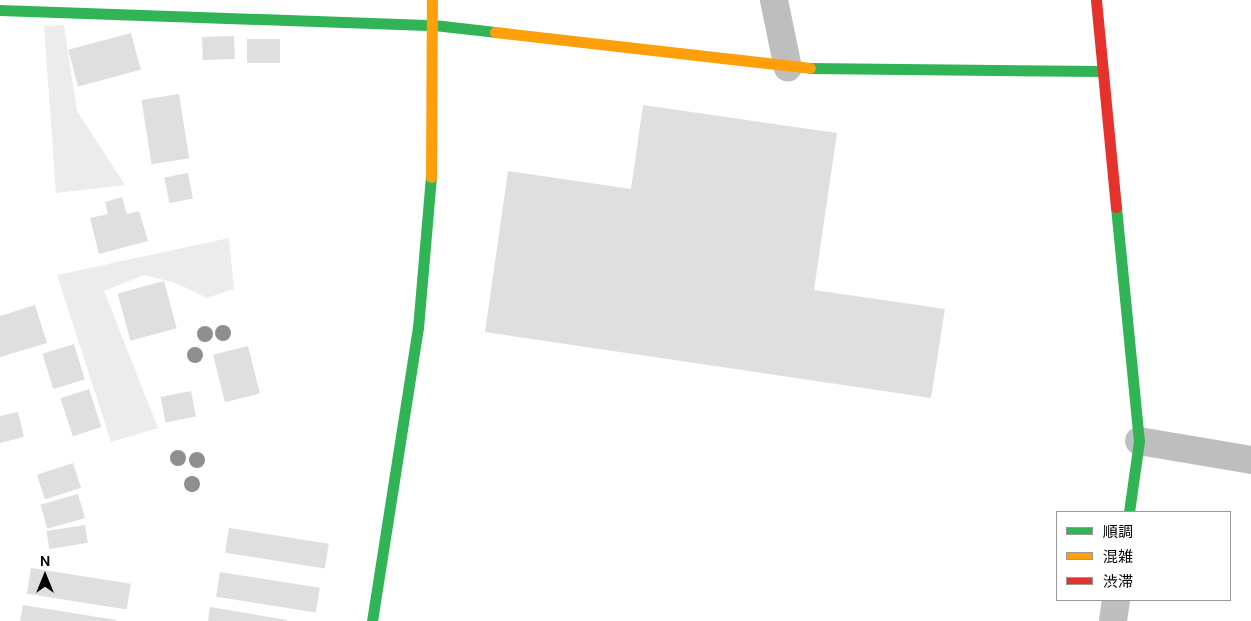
<!DOCTYPE html>
<html>
<head>
<meta charset="utf-8">
<style>
  body { margin:0 }
  #map { position:relative; width:1251px; height:621px; overflow:hidden; background:#fff; font-family:"DM Sans","Noto Sans JP",sans-serif }
  div>[style] { position:absolute }
  .green>* { inset:0; background:#ececec }
  .building>* { inset:0; background:#dfdfdf; transform-origin:0 0 }
  .street>* { height:28px; margin:-14px; padding:0 14px; transform-origin:14px; border-radius:14px; background:#bebebe }
  .fast>* { height:11px; margin:-5.5px; padding:0 5.5px; transform-origin:5.5px; border-radius:5.5px; background:#30b455 }
  .slow>* { height:11px; margin:-5.5px; padding:0 5.5px; transform-origin:5.5px; border-radius:5.5px; background:#ff9f0a }
  .jam>* { height:11px; margin:-5.5px; padding:0 5.5px; transform-origin:5.5px; border-radius:5.5px; background:#e5322d }
  .trees>* { width:16px; height:16px; margin:-8px; border-radius:50%; background:#8f8f8f }
  span { translate:-50% -50%; white-space:nowrap; text-align:center; line-height:1.15; -webkit-text-stroke:4.5px #fff; paint-order:stroke }
  .legend { position:absolute; left:1056px; top:511px; width:175px; height:90px; box-sizing:border-box; background:#fff; border:1px solid #999; margin:0; padding:6px 9px; list-style:none; font-size:15px; color:#000 }
  .legend li { display:flex; align-items:center; gap:10px; height:25px }
  .legend b { width:25px; border:1px solid #999 }
  .north { position:absolute; left:20px; top:551px; width:50px; height:50px; -webkit-text-stroke:4px #fff; paint-order:stroke; rotate:0deg; font-size:14px; font-weight:700; line-height:20px; text-align:center; color:#000 }
  .north::after { content:''; display:block; margin:auto; width:18px; height:22px; background:#000; clip-path:polygon(50% 0,100% 100%,50% 72%,0 100%) }
</style>
</head>
<body>
<div id="map">
  <div class="green">
    <div style="clip-path:polygon(64px 25px,77px 111px,125px 185px,56px 193px,44px 26px)"></div>
    <div style="clip-path:polygon(229px 238px,234px 289px,207px 298px,176px 283px,144px 275px,104px 291px,158px 428px,111px 442px,57px 275px)"></div>
  </div>
  <div class="building">
    <div style="left:131px;top:33px;width:38px;height:65px;rotate:75deg"></div>
    <div style="left:234px;top:36px;width:23px;height:32px;rotate:88deg"></div>
    <div style="left:280px;top:39px;width:24px;height:33px;rotate:90deg"></div>
    <div style="left:179px;top:94px;width:65px;height:38px;rotate:81deg"></div>
    <div style="clip-path:polygon(643px 105px,837px 133px,814px 290px,945px 309px,931px 398px,485px 332px,508px 171px,631px 189px)"></div>
    <div style="left:188px;top:173px;width:26px;height:24px;rotate:79deg"></div>
    <div style="clip-path:polygon(122px 197px,127px 214px,139px 211px,148px 241px,99px 254px,90px 218px,108px 214px,105px 202px)"></div>
    <div style="left:164px;top:281px;width:49px;height:48px;rotate:75deg"></div>
    <div style="clip-path:polygon(35px 305px,47px 343px,0 357px,0 316px)"></div>
    <div style="left:74px;top:344px;width:37px;height:33px;rotate:73deg"></div>
    <div style="left:248px;top:346px;width:49px;height:36px;rotate:76deg"></div>
    <div style="left:89px;top:389px;width:40px;height:30px;rotate:72deg"></div>
    <div style="left:191px;top:391px;width:26px;height:31px;rotate:79deg"></div>
    <div style="clip-path:polygon(18px 412px,24px 437px,0 443px,0 416px)"></div>
    <div style="left:73px;top:463px;width:26px;height:38px;rotate:72deg"></div>
    <div style="left:78px;top:494px;width:25px;height:39px;rotate:74deg"></div>
    <div style="left:85px;top:525px;width:18px;height:39px;rotate:81deg"></div>
    <div style="left:229px;top:528px;width:101px;height:25px;rotate:9deg"></div>
    <div style="left:31px;top:568px;width:101px;height:26px;rotate:9deg"></div>
    <div style="left:220px;top:572px;width:101px;height:25px;rotate:9deg"></div>
    <div style="clip-path:polygon(23px 605px,116px 620px,116px 621px,20px 621px)"></div>
    <div style="clip-path:polygon(210px 607px,287px 620px,287px 621px,208px 621px)"></div>
  </div>
  <div class="street">
    <div style="left:774px;top:0;width:69px;rotate:78.4deg"></div>
    <div style="left:1139px;top:441px;width:114px;rotate:9.6deg"></div>
    <div style="left:1113px;top:621px;width:21px;rotate:-82deg"></div>
  </div>
  <div class="fast">
    <div style="left:0;top:10px;width:434px;rotate:2deg"></div>
    <div style="left:434px;top:25px;width:61px;rotate:6.5deg"></div>
    <div style="left:810px;top:68px;width:292px;rotate:0.6deg"></div>
    <div style="left:1116px;top:207px;width:235px;rotate:84.4deg"></div>
    <div style="left:1139px;top:441px;width:72px;rotate:98deg"></div>
    <div style="left:372px;top:621px;width:297px;rotate:-81.1deg"></div>
    <div style="left:418px;top:328px;width:152px;rotate:-85.1deg"></div>
  </div>
  <div class="slow">
    <div style="left:495px;top:32px;width:317px;rotate:6.5deg"></div>
    <div style="left:431px;top:177px;width:177px;rotate:-89.7deg"></div>
  </div>
  <div class="jam">
    <div style="left:1096px;top:0;width:208px;rotate:84.5deg"></div>
  </div>
  <div class="trees">
    <div style="left:223px;top:333px"></div>
    <div style="left:205px;top:334px"></div>
    <div style="left:195px;top:355px"></div>
    <div style="left:178px;top:458px"></div>
    <div style="left:197px;top:460px"></div>
    <div style="left:192px;top:484px"></div>
  </div>
  <ul class="legend">
  <li><b style="height:6px;background:#30b455"></b>順調</li>
  <li><b style="height:6px;background:#ff9f0a"></b>混雑</li>
  <li><b style="height:6px;background:#e5322d"></b>渋滞</li>
  </ul>
  <div class="north">N</div>
</div>
</body>
</html>
